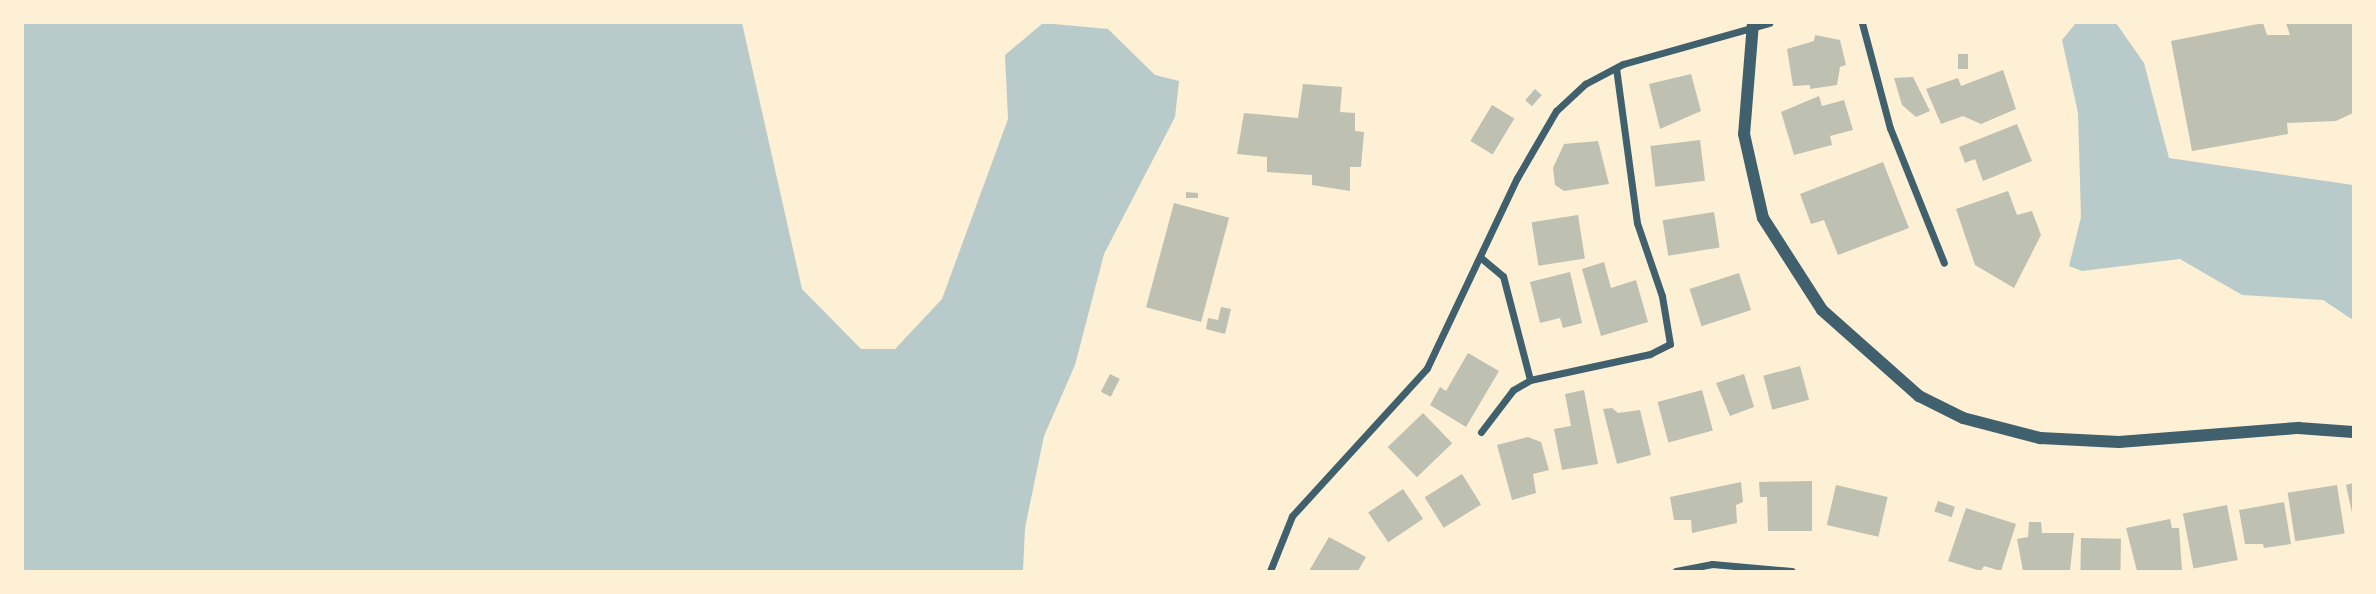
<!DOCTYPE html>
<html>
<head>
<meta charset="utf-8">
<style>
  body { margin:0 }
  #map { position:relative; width:2376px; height:594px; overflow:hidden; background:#fdf0d5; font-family:Spectral,serif }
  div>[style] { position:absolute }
  .green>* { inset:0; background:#b9caca }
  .building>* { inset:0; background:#bec0b2; transform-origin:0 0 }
  .minor>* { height:7px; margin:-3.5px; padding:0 3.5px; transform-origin:3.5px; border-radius:3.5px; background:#3f606c }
  .tertiary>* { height:12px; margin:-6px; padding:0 6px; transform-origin:6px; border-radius:6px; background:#3f606c }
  span { translate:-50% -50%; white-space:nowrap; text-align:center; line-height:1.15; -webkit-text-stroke:7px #fdf0d5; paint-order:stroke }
  .frame { position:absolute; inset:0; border:24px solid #fdf0d5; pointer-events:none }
</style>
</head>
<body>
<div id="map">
  <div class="green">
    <div style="clip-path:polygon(23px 23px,742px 23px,802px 289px,861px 349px,895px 349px,942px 299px,1008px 119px,1005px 55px,1043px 23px,1108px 29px,1155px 75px,1179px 81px,1175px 117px,1104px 254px,1075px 365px,1044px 436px,1025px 528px,1023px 571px,23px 571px)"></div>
    <div style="clip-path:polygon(2076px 23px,2116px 23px,2144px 63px,2169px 158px,2353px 185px,2353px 320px,2323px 300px,2242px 295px,2180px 259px,2082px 271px,2069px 266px,2081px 217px,2078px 113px,2062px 40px)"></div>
  </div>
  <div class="building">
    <div style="clip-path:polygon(2263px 23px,2267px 35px,2290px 35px,2286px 23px,2353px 23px,2353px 113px,2336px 121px,2287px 123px,2288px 134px,2192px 151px,2171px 41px)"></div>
    <div style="clip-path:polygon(1815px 35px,1840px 40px,1846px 65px,1840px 67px,1837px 85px,1810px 89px,1810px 85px,1793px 86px,1787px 49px,1814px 41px)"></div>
    <div style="left:1958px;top:54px;width:10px;height:15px"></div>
    <div style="clip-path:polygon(2003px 70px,2016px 109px,1981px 124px,1963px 116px,1941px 124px,1926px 89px,1958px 78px,1961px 86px)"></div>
    <div style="clip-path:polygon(1691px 74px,1701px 111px,1660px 129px,1649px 84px)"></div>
    <div style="clip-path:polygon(1913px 77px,1930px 111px,1916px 117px,1902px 105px,1894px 78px)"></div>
    <div style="clip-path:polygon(1303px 84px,1342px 87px,1340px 112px,1355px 113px,1355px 131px,1364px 132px,1361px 167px,1350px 167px,1350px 191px,1312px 185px,1312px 175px,1267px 172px,1267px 157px,1237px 154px,1244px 113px,1298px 118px)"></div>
    <div style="left:1535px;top:89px;width:9px;height:15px;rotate:41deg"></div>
    <div style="clip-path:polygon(1819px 96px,1822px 106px,1844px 100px,1853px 130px,1830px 136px,1832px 145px,1794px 155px,1781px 112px)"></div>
    <div style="left:1492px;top:105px;width:26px;height:42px;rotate:31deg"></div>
    <div style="clip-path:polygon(2017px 124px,2032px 161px,1983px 181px,1975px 159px,1965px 163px,1959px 147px)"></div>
    <div style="left:1700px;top:140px;width:41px;height:50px;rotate:83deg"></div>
    <div style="clip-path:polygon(1598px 141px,1609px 184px,1564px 191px,1555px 185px,1553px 168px,1564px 144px)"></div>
    <div style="clip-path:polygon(1883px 162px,1909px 228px,1838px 255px,1824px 220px,1811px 224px,1800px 194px)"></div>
    <div style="clip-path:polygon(2008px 191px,2017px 215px,2032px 211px,2041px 235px,2014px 288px,1975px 265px,1956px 209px)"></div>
    <div style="clip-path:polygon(1186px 192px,1198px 193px,1198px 198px,1186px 198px)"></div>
    <div style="left:1174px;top:203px;width:57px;height:108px;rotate:15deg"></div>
    <div style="left:1714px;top:212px;width:36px;height:52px;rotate:81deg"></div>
    <div style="left:1578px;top:215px;width:44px;height:47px;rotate:81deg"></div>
    <div style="clip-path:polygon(1604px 262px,1611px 288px,1636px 280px,1648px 322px,1601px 336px,1582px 269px)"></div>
    <div style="clip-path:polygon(1570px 272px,1582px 323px,1563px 328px,1560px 318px,1540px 323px,1530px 282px)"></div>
    <div style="left:1739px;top:273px;width:39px;height:52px;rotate:72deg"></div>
    <div style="clip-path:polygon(1221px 307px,1231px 309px,1225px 334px,1206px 329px,1208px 318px,1218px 320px)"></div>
    <div style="clip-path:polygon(1468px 353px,1499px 371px,1466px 427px,1430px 405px,1440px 387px,1446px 391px)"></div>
    <div style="left:1800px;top:366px;width:35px;height:38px;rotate:75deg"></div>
    <div style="left:1110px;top:374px;width:11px;height:20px;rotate:27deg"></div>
    <div style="clip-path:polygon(1744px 374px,1754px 407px,1730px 416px,1716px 383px)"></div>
    <div style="clip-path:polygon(1584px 390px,1598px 464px,1562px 470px,1554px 429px,1571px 426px,1565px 394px)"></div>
    <div style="left:1702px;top:390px;width:42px;height:46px;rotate:75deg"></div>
    <div style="clip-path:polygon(1612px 408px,1618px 413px,1640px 410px,1651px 455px,1617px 464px,1603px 409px)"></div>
    <div style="left:1423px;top:413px;width:42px;height:49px;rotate:46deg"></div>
    <div style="clip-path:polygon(1528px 437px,1541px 442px,1549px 470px,1533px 474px,1536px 493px,1512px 500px,1497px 445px)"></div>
    <div style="left:1462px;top:474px;width:36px;height:44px;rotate:58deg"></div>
    <div style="clip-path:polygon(1812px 481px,1812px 531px,1768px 531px,1767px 497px,1760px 497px,1759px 482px)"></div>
    <div style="clip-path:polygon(1741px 482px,1743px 502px,1736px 505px,1737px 523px,1692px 533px,1691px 520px,1674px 520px,1670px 497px)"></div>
    <div style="clip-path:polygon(2353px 483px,2353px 513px,2352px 513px,2346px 485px)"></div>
    <div style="left:1836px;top:485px;width:53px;height:41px;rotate:13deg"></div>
    <div style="left:2337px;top:485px;width:49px;height:50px;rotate:81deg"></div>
    <div style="left:1403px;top:489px;width:36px;height:42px;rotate:56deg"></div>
    <div style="left:1938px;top:501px;width:18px;height:11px;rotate:19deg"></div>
    <div style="clip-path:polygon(2284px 502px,2291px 544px,2264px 548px,2263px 544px,2245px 544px,2239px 510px)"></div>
    <div style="left:2227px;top:505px;width:56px;height:45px;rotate:79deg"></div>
    <div style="clip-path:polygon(1966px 508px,2016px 524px,2001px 571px,1984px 566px,1981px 571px,1948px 561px)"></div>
    <div style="clip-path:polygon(2170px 519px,2172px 528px,2179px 528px,2182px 570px,2137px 571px,2126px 528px)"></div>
    <div style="clip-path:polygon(2029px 522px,2041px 522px,2042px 533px,2074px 533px,2070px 571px,2023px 571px,2017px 539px,2028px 537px)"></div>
    <div style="clip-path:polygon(1329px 537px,1366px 557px,1358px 571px,1309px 571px)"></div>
    <div style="left:2081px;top:538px;width:40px;height:33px;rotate:1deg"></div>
  </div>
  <div class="minor">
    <div style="left:1862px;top:23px;width:109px;rotate:75.1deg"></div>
    <div style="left:1890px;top:128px;width:145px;rotate:68.2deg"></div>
    <div style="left:1480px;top:257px;width:30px;rotate:40deg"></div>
    <div style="left:1503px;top:276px;width:107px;rotate:75.4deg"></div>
    <div style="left:1481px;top:432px;width:53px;rotate:-52.7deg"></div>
    <div style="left:1513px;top:390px;width:20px;rotate:-30deg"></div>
    <div style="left:1530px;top:380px;width:123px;rotate:-12.2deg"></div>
    <div style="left:1650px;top:354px;width:22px;rotate:-27deg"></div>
    <div style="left:1670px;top:344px;width:49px;rotate:-99.5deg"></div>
    <div style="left:1662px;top:296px;width:77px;rotate:-108.9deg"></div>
    <div style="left:1637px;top:223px;width:156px;rotate:-97.7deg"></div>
    <div style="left:1270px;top:571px;width:59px;rotate:-68.2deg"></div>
    <div style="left:1292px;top:516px;width:200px;rotate:-47.6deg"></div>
    <div style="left:1427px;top:368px;width:210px;rotate:-64.7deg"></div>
    <div style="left:1517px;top:178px;width:78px;rotate:-59.8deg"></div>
    <div style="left:1556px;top:111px;width:40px;rotate:-43deg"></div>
    <div style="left:1585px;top:84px;width:43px;rotate:-27.8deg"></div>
    <div style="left:1623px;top:64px;width:152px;rotate:-15.7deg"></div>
    <div style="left:1676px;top:571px;width:37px;rotate:-11deg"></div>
    <div style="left:1712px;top:564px;width:80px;rotate:5deg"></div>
  </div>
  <div class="tertiary">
    <div style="left:1753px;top:23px;width:111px;rotate:94.6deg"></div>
    <div style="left:1744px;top:134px;width:86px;rotate:77.3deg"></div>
    <div style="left:1763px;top:218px;width:109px;rotate:57.3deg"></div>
    <div style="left:1822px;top:310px;width:130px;rotate:41.6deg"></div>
    <div style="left:1919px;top:396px;width:49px;rotate:26.6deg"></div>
    <div style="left:1963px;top:418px;width:80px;rotate:14.6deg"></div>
    <div style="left:2040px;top:438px;width:79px;rotate:2.9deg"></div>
    <div style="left:2119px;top:442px;width:180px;rotate:-4.5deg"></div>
    <div style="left:2298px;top:428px;width:55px;rotate:4.2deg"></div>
  </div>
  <div class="frame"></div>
</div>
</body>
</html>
